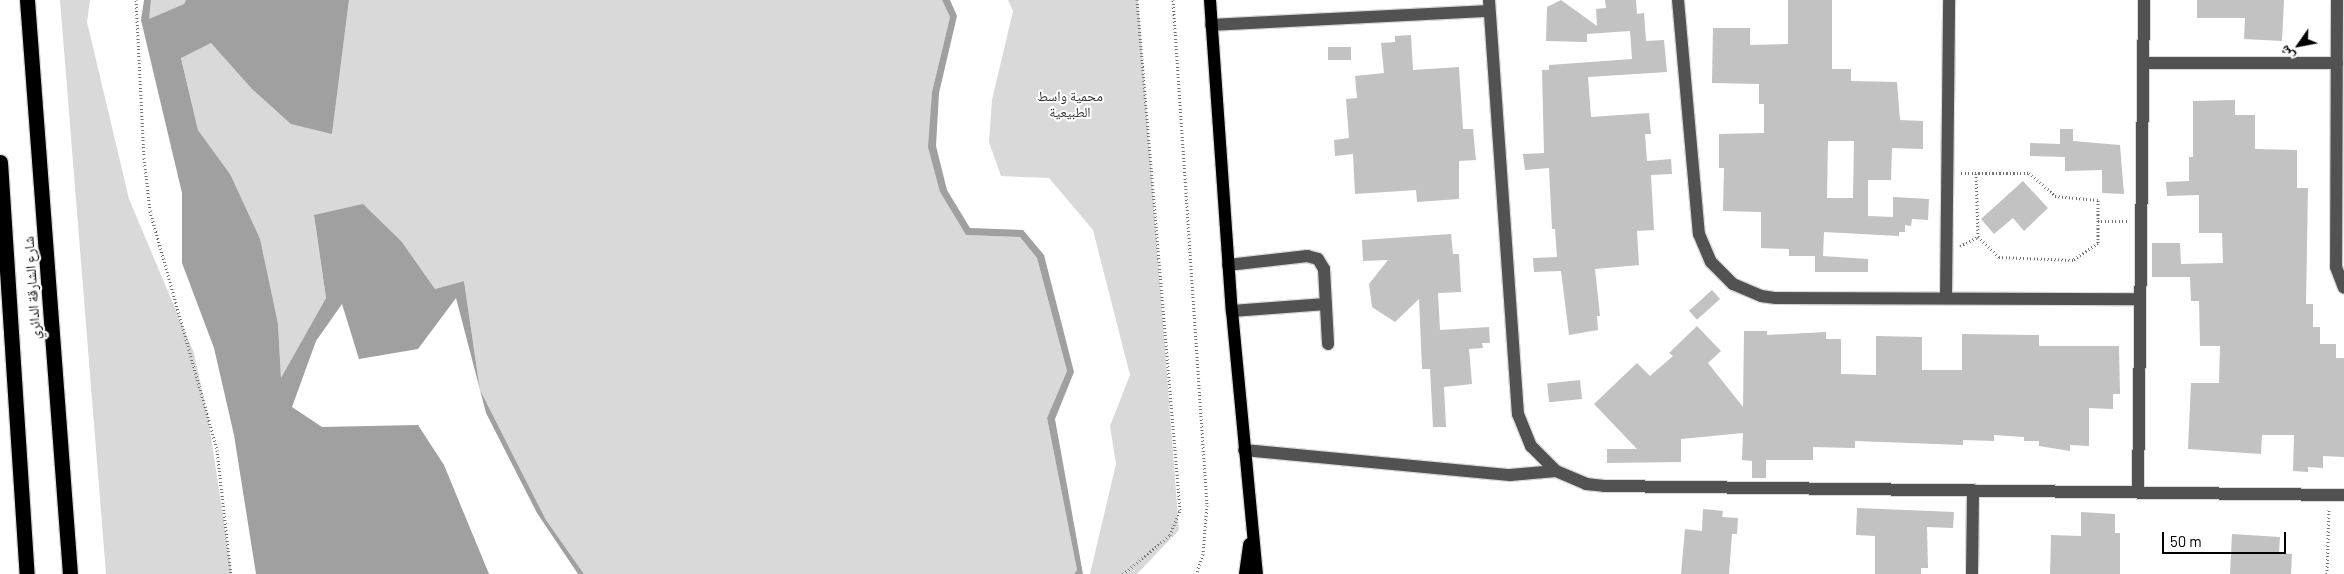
<!DOCTYPE html>
<html>
<head>
<meta charset="utf-8">
<style>
  body { margin:0 }
  #map { position:relative; width:2344px; height:574px; overflow:hidden; background:#fff; font-family:Barlow,"Noto Naskh Arabic",sans-serif }
  div>[style] { position:absolute }
  .green>* { inset:0; background:#d9d9d9 }
  .water>* { inset:0; background:#a0a0a0 }
  .building>* { inset:0; background:#c2c2c2; transform-origin:0 0 }
  .path>* { height:3px; margin-top:-1.5px; transform-origin:0; background:repeating-linear-gradient(90deg,#747474 0 1px,transparent 0 3.5px) }
  .roads { filter:drop-shadow(1px 0 #dbdbdb) drop-shadow(-1px 0 #dbdbdb) drop-shadow(0 1px #dbdbdb) drop-shadow(0 -1px #dbdbdb) }
  .minor>* { height:12px; margin:-6px; padding:0 6px; transform-origin:6px; border-radius:6px; background:#525252 }
  .major>* { height:12px; margin:-6px; padding:0 6px; transform-origin:6px; border-radius:6px; background:#000 }
  .highway>* { height:15px; margin:-7.5px; padding:0 7.5px; transform-origin:7.5px; border-radius:7.5px; background:#000 }
  span { translate:-50% -50%; white-space:nowrap; text-align:center; line-height:1.15; -webkit-text-stroke:4px #fff; paint-order:stroke }
  .park-label { font-size:14px; color:#303030 }
  .street-label { font-size:14px; color:#000 }
  .north { position:absolute; left:2274px; top:20px; width:50px; height:50px; -webkit-text-stroke:4px #fff; paint-order:stroke; rotate:237deg; font-size:14px; font-weight:700; line-height:20px; text-align:center; color:#000 }
  .north::after { content:''; display:block; margin:auto; width:18px; height:22px; background:#000; clip-path:polygon(50% 0,100% 100%,50% 72%,0 100%) }
  .scale { position:absolute; left:2162px; top:532px; width:124px; height:22px; box-sizing:border-box; border:2px solid #000; border-top:0; padding-left:6px; font-size:15px; line-height:18px; white-space:nowrap; color:#000; -webkit-text-stroke:4px #fff; paint-order:stroke }
</style>
</head>
<body>
<div id="map">
  <div class="green">
    <div style="clip-path:polygon(60px 0,90px 0,87px 22px,129px 199px,194px 353px,208px 418px,232px 574px,106px 574px)"></div>
    <div style="clip-path:polygon(151px 0,186px 0,184px 4px,148px 20px)"></div>
    <div style="clip-path:polygon(349px 0,942px 0,950px 17px,932px 92px,931px 114px,940px 192px,966px 235px,1020px 237px,1037px 258px,1067px 371px,1047px 418px,1077px 570px,1074px 574px,584px 574px,546px 520px,480px 390px,464px 281px,435px 289px,402px 242px,314px 216px,326px 298px,281px 379px,278px 324px,230px 174px,198px 130px,181px 57px,211px 43px,251px 88px,332px 134px)"></div>
    <div style="clip-path:polygon(1008px 0,1138px 0,1179px 530px,1137px 574px,1090px 574px,1116px 464px,1110px 426px,1130px 375px,1093px 230px,1049px 178px,1001px 176px,989px 142px,992px 100px,1013px 11px)"></div>
  </div>
  <div class="water">
    <div style="clip-path:polygon(144px 0,151px 0,149px 19px,184px 4px,186px 0,349px 0,332px 134px,291px 124px,251px 88px,211px 43px,181px 58px,198px 130px,230px 174px,260px 239px,278px 324px,281px 378px,326px 298px,314px 215px,363px 204px,402px 242px,435px 289px,464px 281px,480px 390px,546px 520px,584px 574px,578px 574px,537px 513px,486px 413px,456px 298px,418px 349px,359px 359px,342px 304px,316px 341px,292px 407px,322px 427px,418px 425px,444px 465px,489px 574px,256px 574px,234px 435px,214px 348px,182px 263px,182px 193px,141px 20px)"></div>
    <div style="clip-path:polygon(942px 0,950px 0,957px 16px,939px 93px,936px 146px,947px 190px,970px 228px,1023px 230px,1044px 255px,1074px 372px,1055px 419px,1083px 574px,1074px 574px,1077px 570px,1047px 418px,1067px 371px,1037px 258px,1020px 237px,966px 235px,940px 192px,928px 147px,932px 92px,950px 17px)"></div>
  </div>
  <div class="building">
    <div style="clip-path:polygon(1561px 0,1597px 26px,1596px 9px,1606px 8px,1605px 0,1636px 0,1637px 14px,1644px 13px,1646px 41px,1664px 40px,1667px 72px,1588px 77px,1591px 117px,1649px 113px,1651px 134px,1645px 134px,1647px 161px,1671px 159px,1672px 174px,1651px 175px,1654px 230px,1637px 231px,1639px 265px,1595px 269px,1600px 316px,1597px 316px,1598px 330px,1569px 335px,1561px 271px,1534px 272px,1533px 258px,1557px 257px,1555px 229px,1552px 229px,1549px 168px,1525px 170px,1523px 154px,1544px 153px,1542px 70px,1549px 70px,1549px 65px,1632px 59px,1630px 31px,1587px 34px,1587px 42px,1546px 41px,1547px 7px)"></div>
    <div style="clip-path:polygon(evenodd,1788px 0,1832px 0,1832px 69px,1851px 69px,1851px 81px,1897px 82px,1900px 120px,1923px 121px,1923px 149px,1892px 148px,1891px 180px,1868px 180px,1868px 216px,1893px 217px,1893px 197px,1929px 199px,1928px 220px,1912px 219px,1911px 226px,1905px 225px,1905px 232px,1899px 232px,1899px 236px,1824px 232px,1823px 256px,1868px 259px,1868px 272px,1815px 272px,1815px 256px,1789px 256px,1789px 249px,1761px 248px,1761px 212px,1723px 211px,1724px 168px,1719px 168px,1719px 134px,1764px 133px,1764px 104px,1759px 104px,1759px 84px,1712px 83px,1713px 28px,1750px 28px,1750px 45px,1788px 44px,1788px 0,1828px 141px,1854px 141px,1853px 198px,1827px 198px,1828px 141px)"></div>
    <div style="clip-path:polygon(2197px 0,2284px 0,2282px 41px,2244px 39px,2245px 18px,2197px 18px)"></div>
    <div style="clip-path:polygon(1411px 35px,1413px 70px,1459px 67px,1463px 129px,1473px 129px,1476px 160px,1459px 161px,1459px 199px,1417px 202px,1416px 190px,1355px 194px,1353px 154px,1335px 156px,1334px 140px,1349px 138px,1346px 99px,1357px 98px,1355px 76px,1384px 73px,1381px 43px,1395px 42px,1395px 36px)"></div>
    <div style="left:1328px;top:47px;width:23px;height:13px"></div>
    <div style="clip-path:polygon(2235px 100px,2235px 115px,2255px 115px,2255px 149px,2297px 150px,2297px 188px,2308px 188px,2306px 304px,2313px 304px,2313px 327px,2320px 327px,2320px 344px,2336px 344px,2336px 358px,2344px 358px,2344px 457px,2323px 456px,2323px 468px,2308px 467px,2308px 472px,2293px 471px,2294px 435px,2262px 435px,2261px 454px,2188px 449px,2191px 383px,2219px 383px,2220px 346px,2200px 346px,2199px 301px,2191px 301px,2190px 277px,2152px 277px,2152px 243px,2180px 243px,2181px 264px,2223px 263px,2222px 233px,2199px 233px,2199px 195px,2167px 196px,2166px 182px,2189px 181px,2189px 157px,2193px 157px,2193px 101px)"></div>
    <div style="clip-path:polygon(2060px 129px,2073px 129px,2073px 141px,2120px 145px,2124px 194px,2102px 193px,2102px 170px,2065px 171px,2065px 157px,2030px 156px,2030px 143px,2060px 144px)"></div>
    <div style="clip-path:polygon(2023px 181px,2048px 208px,2024px 231px,2013px 218px,1994px 234px,1981px 219px)"></div>
    <div style="clip-path:polygon(1451px 234px,1453px 254px,1459px 254px,1461px 292px,1438px 293px,1440px 330px,1489px 327px,1490px 343px,1482px 343px,1483px 348px,1469px 349px,1472px 384px,1444px 387px,1446px 427px,1433px 427px,1430px 369px,1422px 369px,1419px 299px,1395px 322px,1372px 307px,1369px 284px,1388px 260px,1363px 261px,1362px 240px)"></div>
    <div style="left:1712px;top:290px;width:12px;height:31px;rotate:48deg"></div>
    <div style="clip-path:polygon(1697px 326px,1721px 351px,1708px 363px,1743px 407px,1744px 331px,1767px 331px,1767px 335px,1826px 332px,1826px 339px,1841px 339px,1841px 374px,1876px 375px,1876px 336px,1922px 337px,1922px 370px,1962px 370px,1962px 334px,2039px 335px,2039px 346px,2119px 346px,2120px 394px,2113px 394px,2113px 409px,2089px 408px,2089px 446px,2070px 445px,2070px 451px,2039px 446px,2039px 441px,2024px 441px,2024px 437px,1994px 435px,1994px 441px,1963px 440px,1963px 445px,1855px 441px,1855px 448px,1813px 447px,1813px 460px,1766px 460px,1766px 478px,1752px 478px,1752px 461px,1742px 460px,1743px 433px,1681px 439px,1681px 462px,1607px 463px,1607px 449px,1637px 449px,1594px 404px,1637px 363px,1650px 376px,1673px 356px,1669px 353px)"></div>
    <div style="left:1580px;top:380px;width:19px;height:33px;rotate:84deg"></div>
    <div style="clip-path:polygon(1857px 508px,1954px 512px,1953px 528px,1927px 527px,1928px 568px,1921px 568px,1921px 574px,1875px 574px,1875px 536px,1856px 535px)"></div>
    <div style="clip-path:polygon(1703px 509px,1723px 511px,1722px 517px,1738px 518px,1737px 534px,1732px 534px,1729px 574px,1681px 574px,1685px 529px,1702px 531px)"></div>
    <div style="clip-path:polygon(2081px 512px,2115px 514px,2115px 533px,2120px 533px,2120px 574px,2050px 574px,2051px 535px,2081px 536px)"></div>
    <div style="clip-path:polygon(2232px 534px,2280px 537px,2279px 553px,2292px 554px,2291px 574px,2230px 574px)"></div>
  </div>
  <div class="path">
    <div style="left:136px;top:0;width:158px;rotate:87.1deg"></div>
    <div style="left:144px;top:158px;width:53px;rotate:83.5deg"></div>
    <div style="left:150px;top:211px;width:248px;rotate:74.3deg"></div>
    <div style="left:217px;top:450px;width:125px;rotate:83.6deg"></div>
    <div style="left:1173px;top:0;width:506px;rotate:86.15deg"></div>
    <div style="left:1207px;top:505px;width:49px;rotate:94.7deg"></div>
    <div style="left:1203px;top:554px;width:21px;rotate:109deg"></div>
    <div style="left:1961px;top:173px;width:68px"></div>
    <div style="left:2029px;top:173px;width:35px;rotate:41deg"></div>
    <div style="left:2055px;top:196px;width:43px;rotate:5.3deg"></div>
    <div style="left:2098px;top:200px;width:43px;rotate:90deg"></div>
    <div style="left:2098px;top:243px;width:30px;rotate:146deg"></div>
    <div style="left:2073px;top:260px;width:74px;rotate:-177.7deg"></div>
    <div style="left:1999px;top:257px;width:29px;rotate:-136deg"></div>
    <div style="left:1978px;top:237px;width:64px;rotate:-91.8deg"></div>
    <div style="left:2098px;top:221px;width:30px"></div>
    <div style="left:1960px;top:246px;width:20px;rotate:-27deg"></div>
    <div style="left:1123px;top:574px;width:61px;rotate:-39.7deg"></div>
    <div style="left:1170px;top:535px;width:27px;rotate:-68deg"></div>
    <div style="left:1180px;top:510px;width:512px;rotate:-94.82deg"></div>
    <div style="left:2327px;top:574px;width:66px;rotate:-88.3deg"></div>
  </div>
  <div class="roads">
    <div class="minor">
      <div style="left:1489px;top:0;width:415px;rotate:86deg"></div>
      <div style="left:1518px;top:414px;width:35px;rotate:68deg"></div>
      <div style="left:1531px;top:446px;width:35px;rotate:45deg"></div>
      <div style="left:1556px;top:471px;width:33px;rotate:23deg"></div>
      <div style="left:1586px;top:484px;width:18px;rotate:6deg"></div>
      <div style="left:1604px;top:486px;width:740px;rotate:0.7deg"></div>
      <div style="left:1678px;top:0;width:235px;rotate:84.9deg"></div>
      <div style="left:1699px;top:234px;width:30px;rotate:67deg"></div>
      <div style="left:1711px;top:262px;width:31px;rotate:45deg"></div>
      <div style="left:1733px;top:284px;width:30px;rotate:23deg"></div>
      <div style="left:1761px;top:296px;width:15px;rotate:8deg"></div>
      <div style="left:1776px;top:298px;width:364px;rotate:0.2deg"></div>
      <div style="left:2337px;top:0;width:267px;rotate:90.2deg"></div>
      <div style="left:2336px;top:267px;width:22px;rotate:69deg"></div>
      <div style="left:1211px;top:25px;width:278px;rotate:-2.9deg"></div>
      <div style="left:2144px;top:63px;width:193px"></div>
      <div style="left:1228px;top:265px;width:80px;rotate:-6.5deg"></div>
      <div style="left:1307px;top:256px;width:11px;rotate:15deg"></div>
      <div style="left:1318px;top:259px;width:12px;rotate:59deg"></div>
      <div style="left:1324px;top:269px;width:75px;rotate:86.9deg"></div>
      <div style="left:1946px;top:298px;width:298px;rotate:-89.4deg"></div>
      <div style="left:1232px;top:311px;width:94px;rotate:-4.3deg"></div>
      <div style="left:1244px;top:450px;width:267px;rotate:5.4deg"></div>
      <div style="left:1510px;top:475px;width:46px;rotate:-5deg"></div>
      <div style="left:2138px;top:492px;width:492px;rotate:-89.3deg"></div>
      <div style="left:1972px;top:574px;width:84px;rotate:-89.3deg"></div>
    </div>
    <div class="major">
      <div style="left:1210px;top:0;width:312px;rotate:86deg"></div>
      <div style="left:1232px;top:311px;width:264px;rotate:84.6deg"></div>
      <div style="left:1245px;top:574px;width:30px;rotate:-82deg"></div>
    </div>
    <div class="highway">
      <div style="left:27px;top:0;width:576px;rotate:85.72deg"></div>
      <div style="left:0;top:162px;width:413px;rotate:86.3deg"></div>
    </div>
  </div>
  <div class="park-label">
    <span style="left:1070px;top:104px">محمية واسط<br>الطبيعية</span>
  </div>
  <div class="street-label">
    <span style="left:32px;top:288px;rotate:-94deg">شارع الشارقة الدائري</span>
  </div>
  <div class="north">ش</div>
  <div class="scale">50 m</div>
</div>
</body>
</html>
